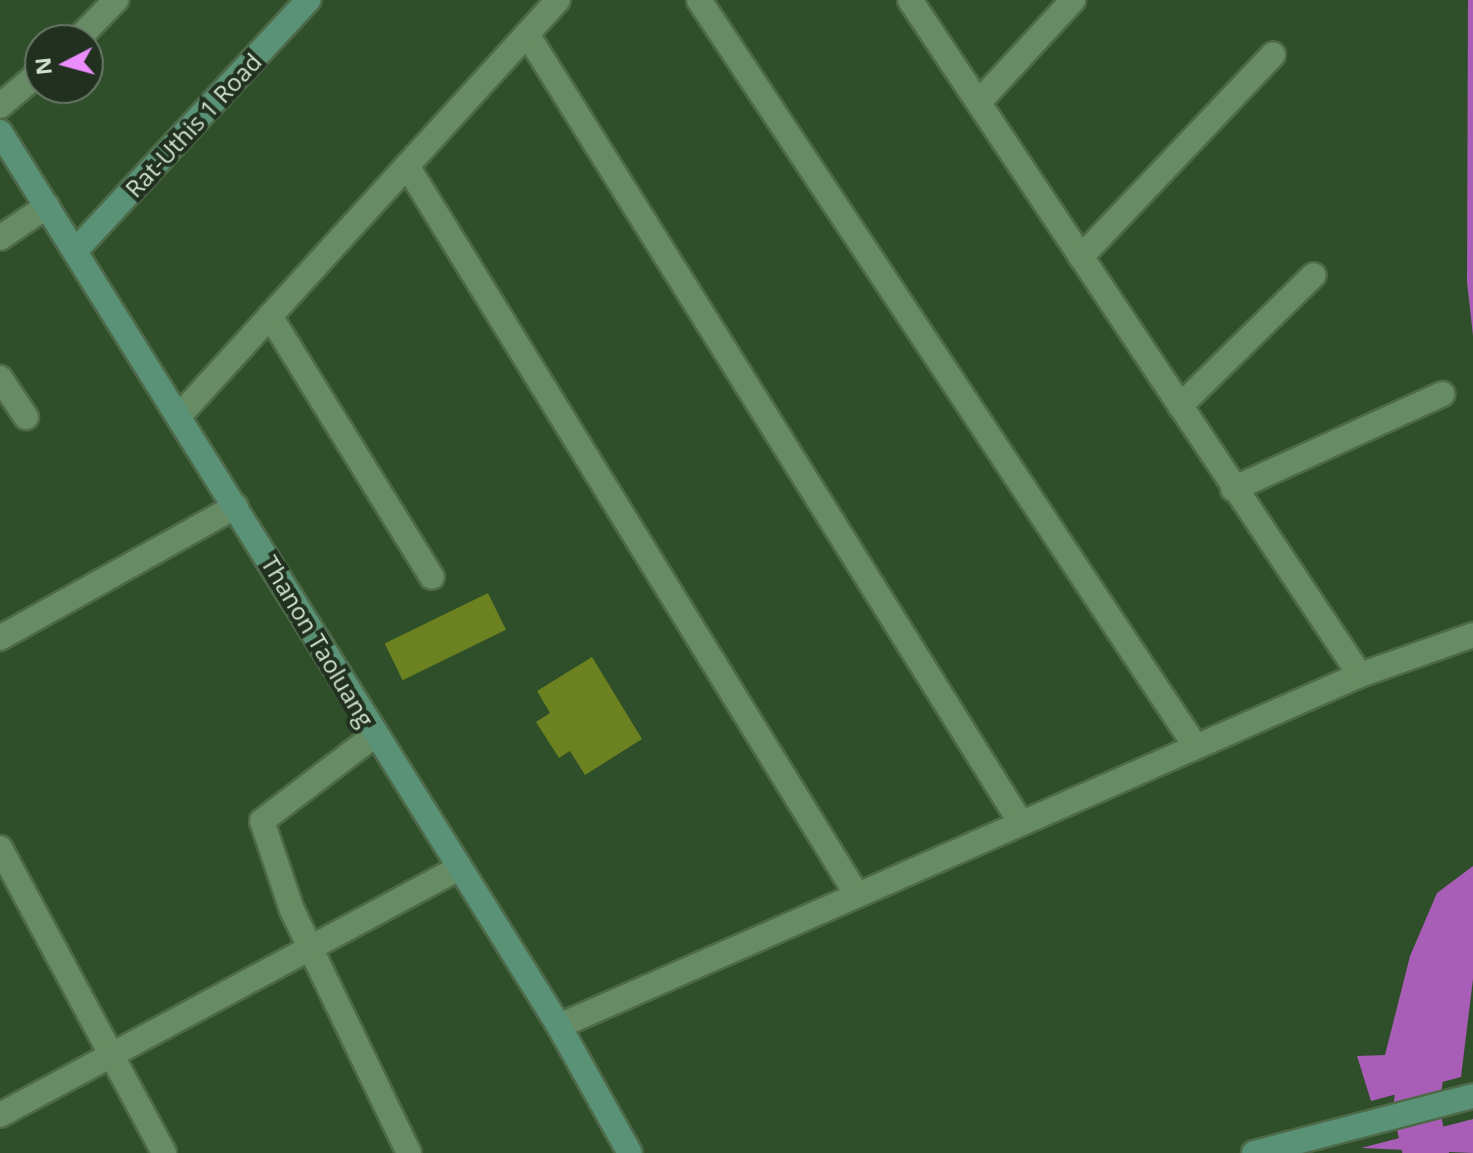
<!DOCTYPE html>
<html>
<head>
<meta charset="utf-8">
<style>
  body { margin:0 }
  #map { position:relative; width:1473px; height:1153px; overflow:hidden; background:#2e4f29; font-family:"Open Sans",sans-serif }
  div>[style] { position:absolute }
  .water>* { inset:0; background:#a85db6 }
  .river>* { height:46px; margin:-23px; padding:0 23px; transform-origin:23px; border-radius:23px; background:#a85db6 }
  .building>* { inset:0; background:#6c811f; transform-origin:0 0 }
  .roads { filter:drop-shadow(2px 0 #4d6948) drop-shadow(-2px 0 #4d6948) drop-shadow(0 2px #4d6948) drop-shadow(0 -2px #4d6948) }
  .street>* { height:24px; margin:-12px; padding:0 12px; transform-origin:12px; border-radius:12px; background:#678b62 }
  .secondary>* { height:24px; margin:-12px; padding:0 12px; transform-origin:12px; border-radius:12px; background:#5a9278 }
  span { translate:-50% -50%; white-space:nowrap; text-align:center; line-height:1.15; -webkit-text-stroke:8px #21301f; paint-order:stroke }
  .street-label { font-size:24px; color:#d1e4ce }
  .north { position:absolute; left:24px; top:24px; width:80px; height:80px; box-sizing:border-box; background:#21301f; border:2px solid #677865; border-radius:50%; rotate:264deg; font-size:22px; font-weight:700; line-height:32px; text-align:center; color:#d1e4ce }
  .north::after { content:''; display:block; margin:auto; width:28px; height:36px; background:#eb8dfc; clip-path:polygon(50% 0,100% 100%,50% 72%,0 100%) }
</style>
</head>
<body>
<div id="map">
  <div class="water">
    <div style="clip-path:polygon(1468px 0,1473px 0,1473px 336px,1467px 282px)"></div>
    <div style="clip-path:polygon(1473px 866px,1473px 979px,1461px 1077px,1371px 1101px,1357px 1056px,1385px 1055px,1410px 956px,1437px 893px)"></div>
    <div style="clip-path:polygon(1473px 1119px,1473px 1153px,1361px 1148px)"></div>
  </div>
  <div class="river">
    <div style="left:1426px;top:1153px;width:44px;rotate:-103.1deg"></div>
    <div style="left:1416px;top:1110px;width:131px;rotate:-83deg"></div>
    <div style="left:1432px;top:980px;width:80px;rotate:-59.3deg"></div>
  </div>
  <div class="building">
    <div style="left:488px;top:593px;width:41px;height:115px;rotate:64deg"></div>
    <div style="clip-path:polygon(592px 657px,642px 739px,585px 775px,570px 751px,559px 758px,536px 722px,550px 713px,537px 691px)"></div>
  </div>
  <div class="roads">
    <div class="street">
      <div style="left:699px;top:0;width:897px;rotate:56.36deg"></div>
      <div style="left:910px;top:0;width:811px;rotate:56.31deg"></div>
      <div style="left:527px;top:34px;width:931px;rotate:57.95deg"></div>
      <div style="left:77px;top:40px;width:56px;rotate:-45.7deg"></div>
      <div style="left:979px;top:102px;width:139px;rotate:-47.3deg"></div>
      <div style="left:0;top:106px;width:52px;rotate:-40.4deg"></div>
      <div style="left:407px;top:166px;width:857px;rotate:58.31deg"></div>
      <div style="left:0;top:238px;width:57px;rotate:-34.2deg"></div>
      <div style="left:1081px;top:257px;width:279px;rotate:-46.5deg"></div>
      <div style="left:270px;top:316px;width:307px;rotate:58.2deg"></div>
      <div style="left:0;top:378px;width:47px;rotate:56.3deg"></div>
      <div style="left:1180px;top:406px;width:187px;rotate:-44.4deg"></div>
      <div style="left:180px;top:415px;width:561px;rotate:-47.67deg"></div>
      <div style="left:1233px;top:489px;width:230px;rotate:-24.4deg"></div>
      <div style="left:0;top:638px;width:270px;rotate:-29.2deg"></div>
      <div style="left:375px;top:735px;width:142px;rotate:142.7deg"></div>
      <div style="left:262px;top:821px;width:94px;rotate:71.4deg"></div>
      <div style="left:292px;top:910px;width:270px;rotate:64.3deg"></div>
      <div style="left:0;top:848px;width:346px;rotate:61.7deg"></div>
      <div style="left:559px;top:1026px;width:875px;rotate:-23.66deg"></div>
      <div style="left:1360px;top:675px;width:120px;rotate:-19.5deg"></div>
      <div style="left:0;top:1115px;width:521px;rotate:-28.29deg"></div>
    </div>
    <div class="secondary">
      <div style="left:0;top:132px;width:1054px;rotate:57.98deg"></div>
      <div style="left:559px;top:1026px;width:145px;rotate:60.8deg"></div>
      <div style="left:77px;top:249px;width:340px;rotate:-47.1deg"></div>
      <div style="left:1254px;top:1153px;width:226px;rotate:-14.6deg"></div>
    </div>
  </div>
  <div class="street-label">
    <span style="left:193px;top:125px;rotate:-47deg">Rat-Uthis 1 Road</span>
    <span style="left:318px;top:641px;rotate:59deg">Thanon Taoluang</span>
  </div>
  <div class="north">N</div>
</div>
</body>
</html>
